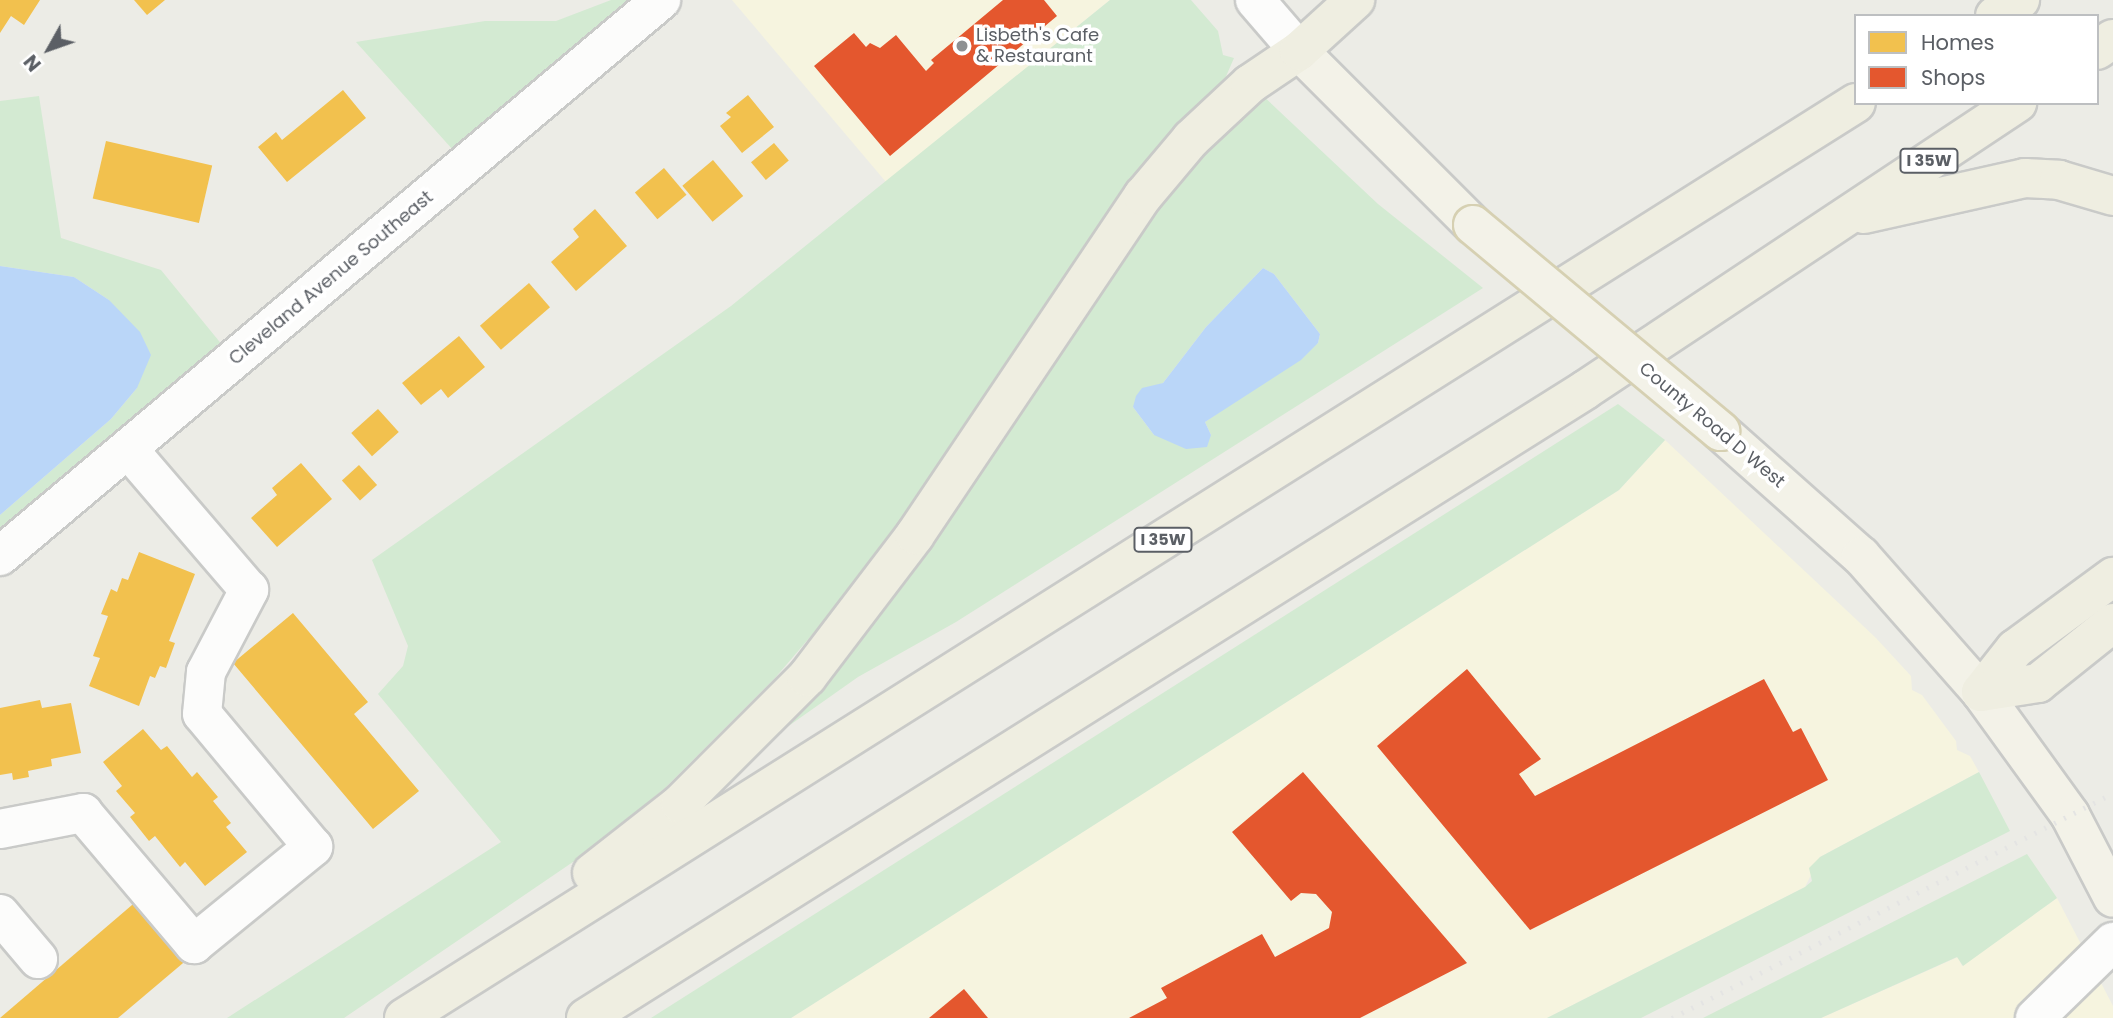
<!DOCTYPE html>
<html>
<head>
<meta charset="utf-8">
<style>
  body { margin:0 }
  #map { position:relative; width:2113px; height:1018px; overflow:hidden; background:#ecece6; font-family:Poppins,sans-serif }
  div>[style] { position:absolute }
  .commercial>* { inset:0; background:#f6f4df }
  .green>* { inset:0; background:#d3ead2 }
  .water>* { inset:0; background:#bad6f8 }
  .homes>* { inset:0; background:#f2c14e; transform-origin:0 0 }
  .shops>* { inset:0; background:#e4572e }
  .roads { filter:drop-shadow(2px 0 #c9cac8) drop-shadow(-2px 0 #c9cac8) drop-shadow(0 2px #c9cac8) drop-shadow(0 -2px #c9cac8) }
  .minor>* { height:38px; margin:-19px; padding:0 19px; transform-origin:19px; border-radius:19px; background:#fcfcfb }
  .major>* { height:38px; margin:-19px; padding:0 19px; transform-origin:19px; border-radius:19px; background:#f3f2e8 }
  .highway>* { height:38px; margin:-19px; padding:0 19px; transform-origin:19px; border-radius:19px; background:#efeee1 }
  .rail>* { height:5px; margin-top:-2.5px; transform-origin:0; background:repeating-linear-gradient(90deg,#e4e4e3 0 2px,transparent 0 11px) }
  .bridges { filter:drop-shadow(2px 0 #d6d0b2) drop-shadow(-2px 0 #d6d0b2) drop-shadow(0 2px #d6d0b2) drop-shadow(0 -2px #d6d0b2) }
  .major-bridge>* { height:38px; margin:-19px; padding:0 19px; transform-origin:19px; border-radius:19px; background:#f3f2e8 }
  .dots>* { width:19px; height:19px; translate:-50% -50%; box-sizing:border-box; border:4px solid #fff; border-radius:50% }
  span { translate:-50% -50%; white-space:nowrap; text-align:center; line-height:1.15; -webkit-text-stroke:7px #fff; paint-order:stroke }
  .shield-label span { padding:2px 5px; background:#fff; border:2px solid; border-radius:5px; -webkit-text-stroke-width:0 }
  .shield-label { font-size:16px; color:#5b5f65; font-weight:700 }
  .poi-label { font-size:18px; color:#5b5f65 }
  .left { translate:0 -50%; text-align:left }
  .street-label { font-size:18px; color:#5b5f65 }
  .legend { position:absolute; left:1854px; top:14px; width:245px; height:91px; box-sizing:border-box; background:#fff; border:2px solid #bdbfc1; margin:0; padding:9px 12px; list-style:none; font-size:21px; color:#5b5f65 }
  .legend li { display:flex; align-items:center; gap:14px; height:35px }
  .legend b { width:35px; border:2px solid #bdbfc1 }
  .north { position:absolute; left:14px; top:14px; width:70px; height:70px; -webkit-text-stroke:5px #fff; paint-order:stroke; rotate:230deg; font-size:19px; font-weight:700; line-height:28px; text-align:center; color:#5b5f65 }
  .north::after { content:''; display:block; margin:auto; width:24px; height:32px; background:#5b5f65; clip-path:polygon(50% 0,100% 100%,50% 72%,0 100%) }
</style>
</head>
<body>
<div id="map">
  <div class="commercial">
    <div style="clip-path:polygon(732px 0,1110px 0,886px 182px)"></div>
    <div style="clip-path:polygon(1665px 440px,1876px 638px,1911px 676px,1912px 690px,1922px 695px,1956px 741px,1957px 750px,1970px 756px,1979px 772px,1820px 857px,1805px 887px,1547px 1018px,791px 1018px,1619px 490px)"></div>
    <div style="clip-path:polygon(2057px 898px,2113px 1006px,2113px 1018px,1821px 1018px,1958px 957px,1962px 966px)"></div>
  </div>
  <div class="green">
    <div style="clip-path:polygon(611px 0,631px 0,453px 150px,356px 42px,485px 21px,556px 21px)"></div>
    <div style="clip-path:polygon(1110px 0,1191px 0,1218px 31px,1223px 55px,1234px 58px,1224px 81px,1135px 174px,902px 518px,847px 594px,775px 678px,665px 788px,592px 849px,344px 1018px,227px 1018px,501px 842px,378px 694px,403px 666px,408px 646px,372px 560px,731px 306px)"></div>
    <div style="clip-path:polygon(evenodd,1261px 94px,1378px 204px,1483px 288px,956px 622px,858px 677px,756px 749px,1165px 192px,1261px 94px,1263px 268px,1274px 274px,1320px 334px,1318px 343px,1205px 422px,1211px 435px,1154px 435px,1133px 407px,1149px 388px,1163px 383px,1206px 327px,1263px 268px)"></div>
    <div style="clip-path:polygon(39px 96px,61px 238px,161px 270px,223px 346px,0 532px,0 515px,111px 419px,137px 388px,109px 300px,74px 277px,0 266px,0 101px)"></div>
    <div style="clip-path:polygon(1618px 404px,1665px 440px,1619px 490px,870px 968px,791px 1018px,651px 1018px)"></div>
    <div style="clip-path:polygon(1979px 772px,2010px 831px,1641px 1018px,1547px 1018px,1805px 887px,1812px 881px,1809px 868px,1820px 857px)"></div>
    <div style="clip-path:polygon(2027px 854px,2057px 898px,1963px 966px,1957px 957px,1821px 1018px,1703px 1018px)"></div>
  </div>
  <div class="water">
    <div style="clip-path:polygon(0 266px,74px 277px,109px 300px,140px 332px,151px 355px,137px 388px,111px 419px,0 515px)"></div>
    <div style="clip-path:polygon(1263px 268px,1274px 274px,1320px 334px,1318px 343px,1301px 360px,1205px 422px,1211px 435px,1207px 447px,1186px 449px,1154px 435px,1133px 407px,1136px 396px,1142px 388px,1163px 383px,1206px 327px)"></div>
  </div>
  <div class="homes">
    <div style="clip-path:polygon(0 0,40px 0,24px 25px,11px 16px,0 33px)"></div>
    <div style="clip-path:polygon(134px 0,165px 0,147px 15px)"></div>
    <div style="clip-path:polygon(343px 90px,366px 118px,287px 182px,258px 147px,276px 132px,282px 140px)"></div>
    <div style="clip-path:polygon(748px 95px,774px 127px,742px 153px,720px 126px,731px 117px,726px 113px)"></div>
    <div style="left:106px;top:141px;width:109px;height:59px;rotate:13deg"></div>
    <div style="left:774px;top:143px;width:23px;height:30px;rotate:50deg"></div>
    <div style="left:713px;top:160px;width:47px;height:40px;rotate:50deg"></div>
    <div style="left:664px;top:168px;width:35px;height:38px;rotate:50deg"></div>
    <div style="clip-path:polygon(595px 209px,627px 246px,576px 291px,551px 262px,579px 237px,573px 229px)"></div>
    <div style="left:529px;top:283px;width:32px;height:65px;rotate:49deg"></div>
    <div style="clip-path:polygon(459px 336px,485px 367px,448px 398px,441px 389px,421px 405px,402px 383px)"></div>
    <div style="left:378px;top:409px;width:31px;height:36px;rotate:48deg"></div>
    <div style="clip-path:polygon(301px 463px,332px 499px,277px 547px,251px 518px,277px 495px,272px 488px)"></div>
    <div style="left:359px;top:465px;width:27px;height:23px;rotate:48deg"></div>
    <div style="clip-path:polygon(139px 552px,195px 574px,169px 641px,175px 643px,166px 668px,160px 666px,155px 678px,150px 676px,139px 706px,89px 686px,100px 658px,93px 656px,108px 616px,101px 614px,111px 589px,117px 592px,122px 578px,128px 580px)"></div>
    <div style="clip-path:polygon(293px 613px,368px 702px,354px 714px,419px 791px,373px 829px,233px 663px)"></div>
    <div style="clip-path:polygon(40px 700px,42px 708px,71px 703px,81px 753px,51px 759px,52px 766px,28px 771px,29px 777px,13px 780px,12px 773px,0 775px,0 708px)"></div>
    <div style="clip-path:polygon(143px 729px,161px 750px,167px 746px,192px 777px,197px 772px,218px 797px,213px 801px,231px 823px,226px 827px,247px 852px,205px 886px,185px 862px,180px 867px,155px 836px,149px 841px,130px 817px,135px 813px,116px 791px,122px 786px,103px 762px)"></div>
    <div style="clip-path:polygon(139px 899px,189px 958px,118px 1018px,0 1018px)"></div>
  </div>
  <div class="shops">
    <div style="clip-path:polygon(1003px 0,1044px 0,1057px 16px,890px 156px,814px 66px,854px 33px,866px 47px,870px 43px,880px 48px,896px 35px,926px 71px,934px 63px,931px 60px)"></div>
    <div style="clip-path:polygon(1467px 669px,1541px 759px,1519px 774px,1535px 796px,1764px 679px,1793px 732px,1801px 728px,1828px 780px,1530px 930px,1377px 746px)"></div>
    <div style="clip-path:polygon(1303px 772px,1467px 963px,1360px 1018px,1129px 1018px,1167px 998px,1161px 988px,1262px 934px,1275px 957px,1329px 928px,1332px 912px,1316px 894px,1301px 893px,1291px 901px,1232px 832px)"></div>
    <div style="clip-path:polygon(964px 989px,988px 1018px,929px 1018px)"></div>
  </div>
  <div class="roads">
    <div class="minor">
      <div style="left:1255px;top:0;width:67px;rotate:49.2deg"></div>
      <div style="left:0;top:556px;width:864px;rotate:-40.07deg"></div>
      <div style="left:0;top:829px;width:85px;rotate:-10.9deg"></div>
      <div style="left:83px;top:813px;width:172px;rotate:49.7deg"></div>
      <div style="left:194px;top:944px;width:154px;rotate:-39.2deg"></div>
      <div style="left:313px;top:847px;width:173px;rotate:-129.8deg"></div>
      <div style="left:202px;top:714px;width:42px;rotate:-84.6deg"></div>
      <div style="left:206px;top:672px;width:93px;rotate:-62.3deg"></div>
      <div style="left:249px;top:590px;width:186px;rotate:-130.6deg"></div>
      <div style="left:0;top:914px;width:59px;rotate:49.8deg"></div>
      <div style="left:2035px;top:1018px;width:109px;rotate:-44.3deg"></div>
    </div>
    <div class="major">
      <div style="left:1299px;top:51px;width:246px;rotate:45deg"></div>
      <div style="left:1720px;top:431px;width:188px;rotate:41.6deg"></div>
      <div style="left:1861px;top:556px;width:181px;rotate:48.6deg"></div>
      <div style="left:1981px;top:692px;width:152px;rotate:54.1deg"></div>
      <div style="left:2070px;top:815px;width:93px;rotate:62.6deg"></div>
    </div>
    <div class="highway">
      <div style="left:1995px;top:16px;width:30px;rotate:-33deg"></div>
      <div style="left:2097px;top:50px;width:19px;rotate:-35deg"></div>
      <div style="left:1864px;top:214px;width:165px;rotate:-12.6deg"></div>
      <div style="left:2025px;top:178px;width:34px;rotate:3deg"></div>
      <div style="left:2059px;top:180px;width:56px;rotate:16.5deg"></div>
      <div style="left:1981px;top:692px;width:55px;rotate:-51.7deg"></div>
      <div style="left:2015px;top:649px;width:122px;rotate:-36.3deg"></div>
      <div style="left:1981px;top:692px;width:58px;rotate:-9deg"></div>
      <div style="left:2038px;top:683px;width:96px;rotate:-38.7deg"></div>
      <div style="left:592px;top:873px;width:112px;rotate:-38.1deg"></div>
      <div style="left:680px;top:804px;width:180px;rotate:-45deg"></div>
      <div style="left:807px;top:677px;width:178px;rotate:-52.7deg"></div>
      <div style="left:915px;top:535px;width:409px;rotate:-56.1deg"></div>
      <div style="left:1143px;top:196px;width:75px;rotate:-49.9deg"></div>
      <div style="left:1191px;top:139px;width:81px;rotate:-43deg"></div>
      <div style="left:1250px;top:84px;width:59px;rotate:-34deg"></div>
      <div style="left:1299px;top:51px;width:76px;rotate:-42.3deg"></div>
      <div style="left:404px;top:1018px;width:1716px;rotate:-32.22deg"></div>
      <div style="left:586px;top:1018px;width:1180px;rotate:-32.15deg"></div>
      <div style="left:1585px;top:390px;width:519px;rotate:-33.6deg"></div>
    </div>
  </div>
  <div class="rail">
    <div style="left:1672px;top:1018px;width:495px;rotate:-27deg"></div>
  </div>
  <div class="bridges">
    <div class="major-bridge">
      <div style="left:1473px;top:225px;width:322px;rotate:39.8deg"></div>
    </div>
  </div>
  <div class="dots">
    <div style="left:962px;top:46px;background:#8e9092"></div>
  </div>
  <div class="shield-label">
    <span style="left:1929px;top:161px">I 35W</span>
    <span style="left:1163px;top:540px">I 35W</span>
  </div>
  <div class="poi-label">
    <span class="left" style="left:976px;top:46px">Lisbeth's Cafe<br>&amp; Restaurant</span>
  </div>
  <div class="street-label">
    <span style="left:331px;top:278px;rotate:-40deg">Cleveland Avenue Southeast</span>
    <span style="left:1712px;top:425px;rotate:40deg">County Road D West</span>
  </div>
  <ul class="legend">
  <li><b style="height:19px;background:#f2c14e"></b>Homes</li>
  <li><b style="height:19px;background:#e4572e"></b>Shops</li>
  </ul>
  <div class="north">N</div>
</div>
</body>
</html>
